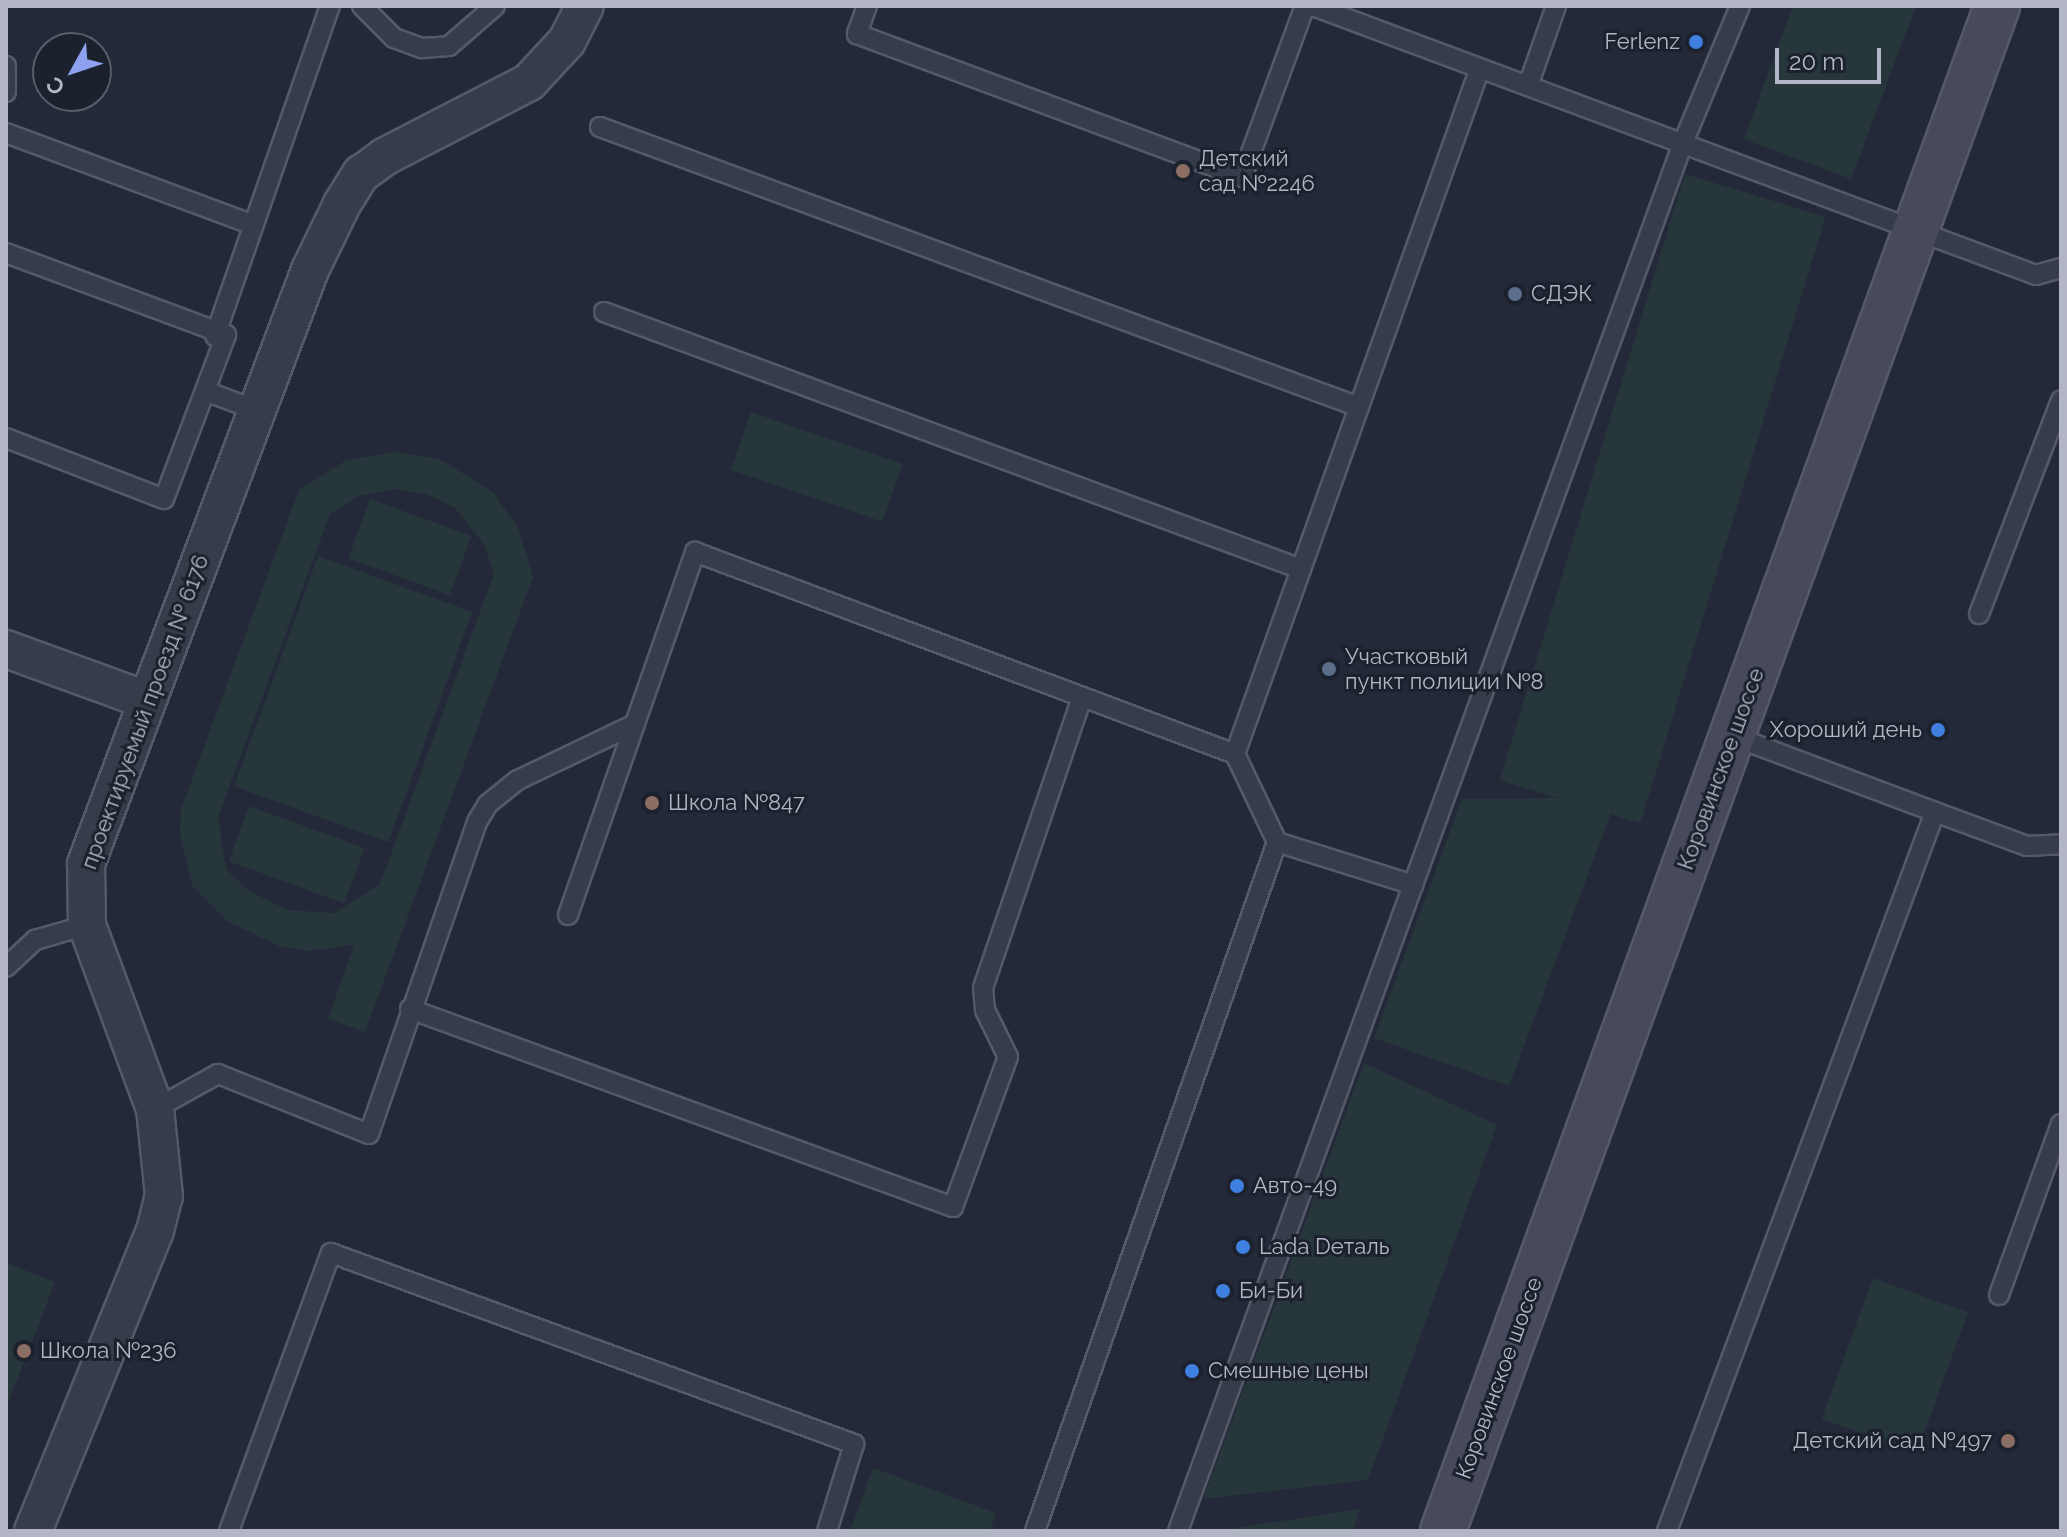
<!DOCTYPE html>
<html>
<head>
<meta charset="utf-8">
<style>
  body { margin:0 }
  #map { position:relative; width:2067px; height:1537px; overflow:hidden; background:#242939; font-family:Raleway,sans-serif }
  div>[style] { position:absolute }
  .green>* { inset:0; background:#27363b; transform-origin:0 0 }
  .roads { filter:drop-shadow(2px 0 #555968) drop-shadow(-2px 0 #555968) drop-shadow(0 2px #555968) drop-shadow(0 -2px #555968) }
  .lane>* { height:18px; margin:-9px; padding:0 9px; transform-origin:9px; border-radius:9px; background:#373c4a }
  .street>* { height:36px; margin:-18px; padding:0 18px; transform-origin:18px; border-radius:18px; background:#373c4a }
  .secondary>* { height:44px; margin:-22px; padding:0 22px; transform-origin:22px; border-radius:22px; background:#464a5c }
  .dots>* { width:22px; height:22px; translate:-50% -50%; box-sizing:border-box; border:4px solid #1c212e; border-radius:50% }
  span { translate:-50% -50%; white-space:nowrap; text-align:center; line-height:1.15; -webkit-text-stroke:6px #1c212e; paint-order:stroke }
  .poi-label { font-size:22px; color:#b2b6c5 }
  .right { translate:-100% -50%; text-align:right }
  .left { translate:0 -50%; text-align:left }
  .street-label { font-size:22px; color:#b2b6c5 }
  .frame { position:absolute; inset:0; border:8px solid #b2b6c5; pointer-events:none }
  .north { position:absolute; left:32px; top:32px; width:80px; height:80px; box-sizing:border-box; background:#1c212e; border:2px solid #585d6a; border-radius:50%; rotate:230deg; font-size:22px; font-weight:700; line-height:32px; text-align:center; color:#b2b6c5 }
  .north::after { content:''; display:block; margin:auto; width:28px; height:36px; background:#8da1f0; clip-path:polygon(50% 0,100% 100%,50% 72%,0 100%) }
  .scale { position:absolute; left:1775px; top:48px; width:106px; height:36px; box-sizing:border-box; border:4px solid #b2b6c5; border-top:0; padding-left:10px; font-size:24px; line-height:28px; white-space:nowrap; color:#b2b6c5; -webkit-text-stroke:6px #1c212e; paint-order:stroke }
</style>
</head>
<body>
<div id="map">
  <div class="green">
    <div style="clip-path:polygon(1793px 6px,1916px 6px,1851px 179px,1744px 139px)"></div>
    <div style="left:1685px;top:174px;width:147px;height:634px;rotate:17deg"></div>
    <div style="left:751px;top:412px;width:160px;height:61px;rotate:19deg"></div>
    <div style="clip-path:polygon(evenodd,392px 452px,438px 458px,493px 492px,518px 528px,533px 577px,365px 1032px,328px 1019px,354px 945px,306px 951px,279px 946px,227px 921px,193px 887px,180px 835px,181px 809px,299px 490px,345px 461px,392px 452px,393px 489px,427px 494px,455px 508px,484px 544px,494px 574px,380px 884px,334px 913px,288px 910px,249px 891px,226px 869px,218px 817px,330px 514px,359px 496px,393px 489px)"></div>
    <div style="left:370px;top:499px;width:108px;height:63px;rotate:20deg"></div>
    <div style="left:318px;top:556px;width:164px;height:245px;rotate:20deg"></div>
    <div style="clip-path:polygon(1617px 797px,1509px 1086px,1374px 1038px,1462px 799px)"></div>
    <div style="left:249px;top:806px;width:123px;height:59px;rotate:20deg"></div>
    <div style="clip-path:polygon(1364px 1063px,1497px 1125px,1368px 1480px,1203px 1499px)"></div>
    <div style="clip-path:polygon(6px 1263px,55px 1282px,6px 1408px)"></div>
    <div style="left:1873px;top:1278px;width:101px;height:150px;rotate:20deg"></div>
    <div style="clip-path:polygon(873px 1468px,996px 1513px,990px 1531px,850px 1531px)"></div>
    <div style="clip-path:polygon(1360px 1509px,1353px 1531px,1230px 1531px,1230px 1529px)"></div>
  </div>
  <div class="roads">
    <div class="lane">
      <div style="left:362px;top:6px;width:45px;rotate:45deg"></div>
      <div style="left:394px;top:38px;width:30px;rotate:20deg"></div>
      <div style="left:422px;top:48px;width:27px;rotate:-4deg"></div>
      <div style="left:449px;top:46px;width:61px;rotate:-41deg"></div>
      <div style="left:867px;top:6px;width:30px;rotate:110deg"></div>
      <div style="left:857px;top:34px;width:411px;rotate:20.4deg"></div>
      <div style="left:1242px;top:177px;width:182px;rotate:-69.8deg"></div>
      <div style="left:1313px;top:6px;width:771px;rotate:20.41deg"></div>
      <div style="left:2036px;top:275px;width:26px;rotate:-16deg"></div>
      <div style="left:6px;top:66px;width:26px;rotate:90deg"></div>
      <div style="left:1528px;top:86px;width:85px;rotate:-70.7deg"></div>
      <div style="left:600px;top:127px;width:809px;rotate:20.25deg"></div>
      <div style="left:6px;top:133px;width:264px;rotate:20.4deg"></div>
      <div style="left:6px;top:253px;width:235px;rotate:20.4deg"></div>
      <div style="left:226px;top:335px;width:175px;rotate:110.7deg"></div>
      <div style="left:164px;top:499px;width:169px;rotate:-158.9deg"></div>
      <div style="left:604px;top:312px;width:743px;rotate:20.24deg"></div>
      <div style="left:215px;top:336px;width:349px;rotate:-70.8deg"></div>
      <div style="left:205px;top:391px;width:54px;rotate:20.4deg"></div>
      <div style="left:1979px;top:614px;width:229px;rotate:-69deg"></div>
      <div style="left:1935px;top:812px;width:98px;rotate:20.3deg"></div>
      <div style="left:2027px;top:846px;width:34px;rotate:-3deg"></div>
      <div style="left:1277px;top:842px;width:143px;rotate:17.5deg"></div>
      <div style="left:568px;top:915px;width:385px;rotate:-70.7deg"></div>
      <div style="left:695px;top:552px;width:577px;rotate:20.51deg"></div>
      <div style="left:6px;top:967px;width:40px;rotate:-43deg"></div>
      <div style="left:35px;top:940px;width:54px;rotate:-16.1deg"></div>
      <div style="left:410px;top:1009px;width:578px;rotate:20.03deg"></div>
      <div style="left:953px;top:1207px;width:160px;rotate:-69.9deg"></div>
      <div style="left:1008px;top:1057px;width:52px;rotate:-116.1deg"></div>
      <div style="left:985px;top:1010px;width:22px;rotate:-95deg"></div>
      <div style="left:983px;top:988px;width:307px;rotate:-71.2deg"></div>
      <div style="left:155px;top:1109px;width:72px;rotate:-29.1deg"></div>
      <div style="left:218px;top:1074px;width:162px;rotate:21.7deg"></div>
      <div style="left:369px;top:1134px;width:330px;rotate:-70.9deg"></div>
      <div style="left:477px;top:822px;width:21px;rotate:-59deg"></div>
      <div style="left:488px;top:804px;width:38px;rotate:-39deg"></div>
      <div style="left:518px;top:780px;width:130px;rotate:-25.6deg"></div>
      <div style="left:1999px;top:1295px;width:182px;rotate:-70.1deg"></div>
      <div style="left:229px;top:1531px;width:296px;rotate:-69.9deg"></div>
      <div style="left:331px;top:1253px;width:557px;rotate:20.06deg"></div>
      <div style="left:854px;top:1444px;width:91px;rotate:107.2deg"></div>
      <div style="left:1035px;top:1531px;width:730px;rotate:-70.65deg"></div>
      <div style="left:1277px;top:842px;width:98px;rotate:-115.5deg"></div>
      <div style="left:1235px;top:754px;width:728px;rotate:-70.35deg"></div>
      <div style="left:1178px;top:1531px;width:1477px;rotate:-70.01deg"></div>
      <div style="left:1683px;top:143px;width:148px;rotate:-67.4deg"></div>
      <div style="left:1667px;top:1531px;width:767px;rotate:-69.56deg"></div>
      <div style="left:1935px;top:812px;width:216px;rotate:-159.4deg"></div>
    </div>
    <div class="street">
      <div style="left:6px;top:649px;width:149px;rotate:20deg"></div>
      <div style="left:33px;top:1531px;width:324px;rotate:-67.9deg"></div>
      <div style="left:155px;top:1231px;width:36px;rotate:-76deg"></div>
      <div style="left:164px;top:1196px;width:87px;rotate:-95.9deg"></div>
      <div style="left:155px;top:1109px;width:196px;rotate:-110.3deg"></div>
      <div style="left:87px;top:925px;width:61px;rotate:-90.9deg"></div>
      <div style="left:86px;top:864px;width:635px;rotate:-69.34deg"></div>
      <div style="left:310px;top:270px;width:73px;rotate:-64.1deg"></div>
      <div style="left:342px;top:204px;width:36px;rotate:-58deg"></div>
      <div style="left:361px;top:174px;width:29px;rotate:-36deg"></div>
      <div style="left:384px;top:157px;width:163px;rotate:-27.3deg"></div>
      <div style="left:529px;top:82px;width:56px;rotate:-47.2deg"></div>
      <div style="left:567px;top:41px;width:39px;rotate:-63deg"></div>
    </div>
    <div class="secondary">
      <div style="left:1443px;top:1531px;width:1623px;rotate:-70.03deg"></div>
    </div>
  </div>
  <div class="dots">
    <div style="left:1696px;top:42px;background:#3f7fe0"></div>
    <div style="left:1183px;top:171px;background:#8d6e63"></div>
    <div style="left:1515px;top:294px;background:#5c6f8a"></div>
    <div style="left:1329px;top:669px;background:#5c6f8a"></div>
    <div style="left:1938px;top:730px;background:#3f7fe0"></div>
    <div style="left:652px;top:803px;background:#8d6e63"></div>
    <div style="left:1237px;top:1186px;background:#3f7fe0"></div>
    <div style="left:1243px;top:1247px;background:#3f7fe0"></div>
    <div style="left:1223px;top:1291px;background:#3f7fe0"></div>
    <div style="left:24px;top:1351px;background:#8d6e63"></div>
    <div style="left:1192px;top:1371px;background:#3f7fe0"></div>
    <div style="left:2008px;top:1441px;background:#8d6e63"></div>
  </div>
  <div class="poi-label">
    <span class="right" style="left:1680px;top:42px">Ferlenz</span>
    <span class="left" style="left:1199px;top:171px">Детский<br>сад №2246</span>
    <span class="left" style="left:1531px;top:294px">СДЭК</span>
    <span class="left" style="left:1345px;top:669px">Участковый<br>пункт полиции №8</span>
    <span class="right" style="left:1922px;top:730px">Хороший день</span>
    <span class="left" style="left:668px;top:803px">Школа №847</span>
    <span class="left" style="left:1253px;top:1186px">Авто-49</span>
    <span class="left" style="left:1259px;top:1247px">Lada Dеталь</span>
    <span class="left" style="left:1239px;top:1291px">Би-Би</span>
    <span class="left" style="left:40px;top:1351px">Школа №236</span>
    <span class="left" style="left:1208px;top:1371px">Смешные цены</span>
    <span class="right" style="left:1992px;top:1441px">Детский сад №497</span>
  </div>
  <div class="street-label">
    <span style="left:145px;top:712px;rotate:-70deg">проектируемый проезд № 6176</span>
    <span style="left:1721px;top:769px;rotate:-70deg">Коровинское шоссе</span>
    <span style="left:1499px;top:1378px;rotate:-70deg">Коровинское шоссе</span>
  </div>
  <div class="frame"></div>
  <div class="north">С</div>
  <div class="scale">20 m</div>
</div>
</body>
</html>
